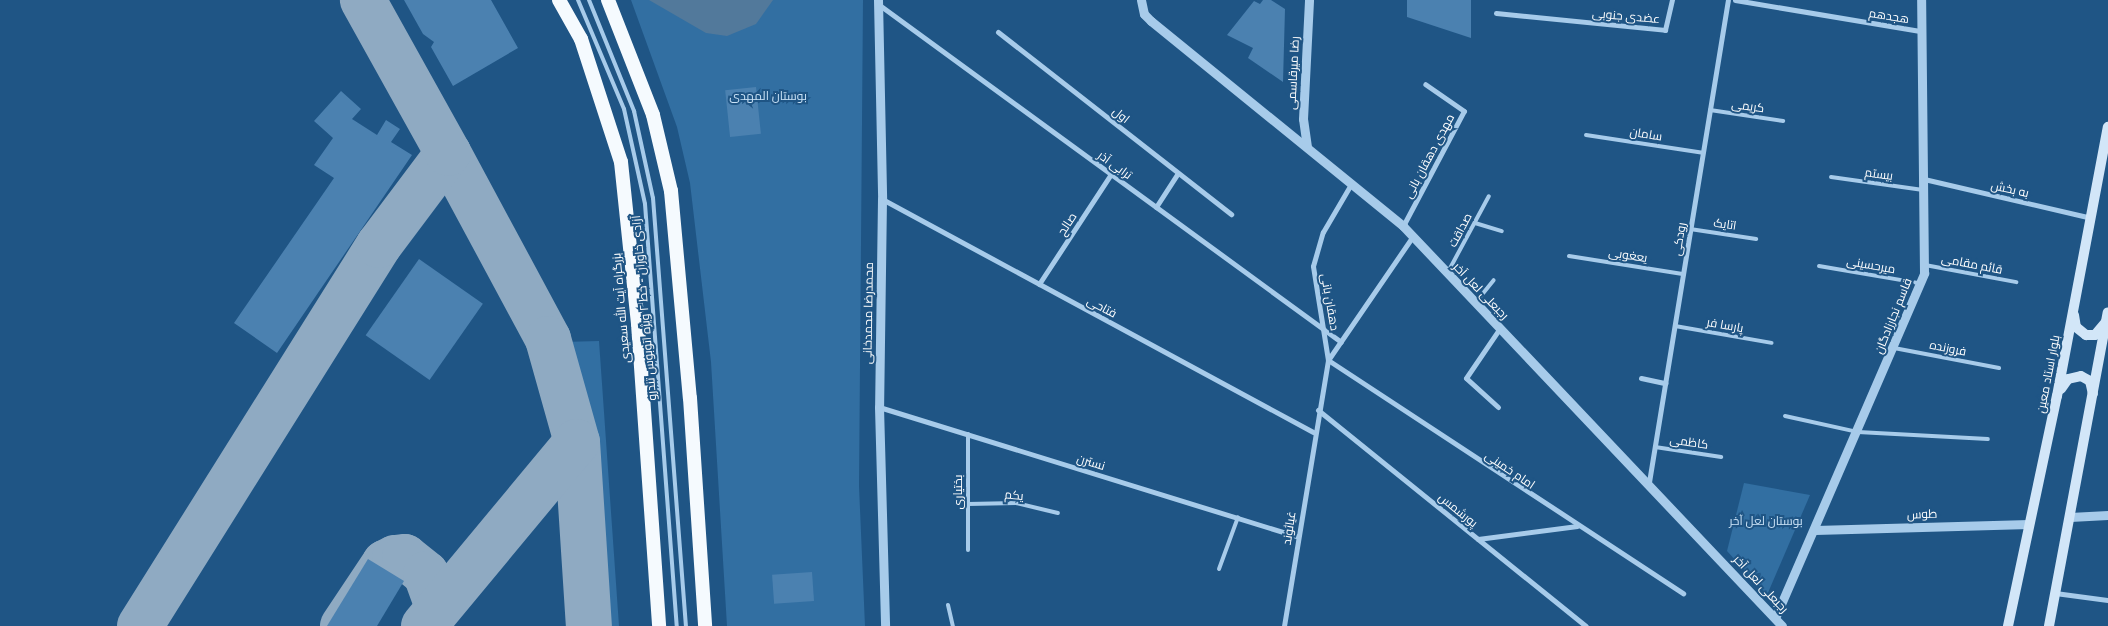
<!DOCTYPE html>
<html>
<head>
<meta charset="utf-8">
<style>
  body { margin:0 }
  #map { position:relative; width:2108px; height:626px; overflow:hidden; background:#1f5585; font-family:"IBM Plex Sans",Cairo,sans-serif }
  div>[style] { position:absolute }
  .green>* { inset:0; background:#326fa2 }
  .water>* { inset:0; background:#52799b }
  .taxiway>* { height:46px; margin:-23px; padding:0 23px; transform-origin:23px; border-radius:23px; background:#8faac2 }
  .building>* { inset:0; background:#4b81b0; transform-origin:0 0 }
  .service>* { height:4px; margin:-2px; padding:0 2px; transform-origin:2px; border-radius:2px; background:#a7cbea }
  .minor>* { height:5px; margin:-2.5px; padding:0 2.5px; transform-origin:2.5px; border-radius:2.5px; background:#a7cbea }
  .tertiary>* { height:9px; margin:-4.5px; padding:0 4.5px; transform-origin:4.5px; border-radius:4.5px; background:#a7cbea }
  .secondary>* { height:10px; margin:-5px; padding:0 5px; transform-origin:5px; border-radius:5px; background:#d2e6f8 }
  .trunk>* { height:14px; margin:-7px; padding:0 7px; transform-origin:7px; border-radius:7px; background:#f5fafe }
  span { translate:-50% -50%; white-space:nowrap; text-align:center; line-height:1.15; -webkit-text-stroke:4px #1f5585; paint-order:stroke }
  .street-label { font-size:12px; color:#fff }
  .park-label { font-size:12px; color:#cbe3f7 }
</style>
</head>
<body>
<div id="map">
  <div class="green">
    <div style="clip-path:polygon(631px 0,863px 0,859px 486px,865px 626px,727px 626px,711px 362px,690px 183px,677px 127px)"></div>
    <div style="clip-path:polygon(599px 341px,619px 626px,595px 626px,582px 438px,562px 342px)"></div>
    <div style="clip-path:polygon(1744px 483px,1810px 495px,1767px 595px,1727px 551px)"></div>
  </div>
  <div class="water">
    <div style="clip-path:polygon(649px 0,773px 0,756px 24px,727px 36px,706px 33px)"></div>
  </div>
  <div class="taxiway">
    <div style="left:448px;top:153px;width:211px;rotate:61.7deg"></div>
    <div style="left:548px;top:339px;width:107px;rotate:74.3deg"></div>
    <div style="left:577px;top:442px;width:184px;rotate:86.3deg"></div>
    <div style="left:140px;top:626px;width:450px;rotate:-57.9deg"></div>
    <div style="left:379px;top:245px;width:115px;rotate:-53.1deg"></div>
    <div style="left:448px;top:153px;width:175px;rotate:-119.1deg"></div>
    <div style="left:343px;top:626px;width:76px;rotate:-56.3deg"></div>
    <div style="left:385px;top:563px;width:11px;rotate:-27deg"></div>
    <div style="left:395px;top:558px;width:10px;rotate:-6deg"></div>
    <div style="left:405px;top:557px;width:27px;rotate:39deg"></div>
    <div style="left:426px;top:574px;width:35px;rotate:70deg"></div>
    <div style="left:424px;top:626px;width:239px;rotate:-50.3deg"></div>
  </div>
  <div class="building">
    <div style="clip-path:polygon(404px 0,491px 0,518px 48px,453px 86px,431px 47px,434px 42px,423px 34px)"></div>
    <div style="clip-path:polygon(1263px 0,1271px 0,1285px 9px,1283px 82px,1248px 58px,1253px 48px,1227px 35px,1254px 1px,1260px 4px)"></div>
    <div style="clip-path:polygon(1407px 0,1471px 0,1471px 38px,1407px 17px)"></div>
    <div style="left:756px;top:87px;width:47px;height:31px;rotate:84deg"></div>
    <div style="clip-path:polygon(341px 91px,361px 109px,352px 119px,377px 135px,386px 120px,400px 129px,391px 142px,412px 155px,277px 353px,234px 323px,334px 178px,314px 165px,333px 138px,314px 121px)"></div>
    <div style="left:419px;top:259px;width:78px;height:93px;rotate:35deg"></div>
    <div style="clip-path:polygon(368px 559px,404px 581px,377px 626px,327px 626px)"></div>
    <div style="left:812px;top:572px;width:29px;height:40px;rotate:86deg"></div>
  </div>
  <div class="service">
    <div style="left:578px;top:0;width:118px;rotate:67.1deg"></div>
    <div style="left:624px;top:109px;width:97px;rotate:77.5deg"></div>
    <div style="left:645px;top:204px;width:423px;rotate:85.7deg"></div>
    <div style="left:589px;top:0;width:120px;rotate:67.9deg"></div>
    <div style="left:634px;top:111px;width:89px;rotate:77.7deg"></div>
    <div style="left:653px;top:198px;width:429px;rotate:85.6deg"></div>
    <div style="left:1710px;top:110px;width:74px;rotate:8.6deg"></div>
    <div style="left:1586px;top:135px;width:118px;rotate:8.7deg"></div>
    <div style="left:1831px;top:177px;width:93px;rotate:8deg"></div>
    <div style="left:1475px;top:223px;width:28px;rotate:17deg"></div>
    <div style="left:1690px;top:229px;width:67px;rotate:8.6deg"></div>
    <div style="left:1569px;top:256px;width:115px;rotate:9deg"></div>
    <div style="left:1925px;top:265px;width:93px;rotate:10.6deg"></div>
    <div style="left:1819px;top:266px;width:100px;rotate:9.7deg"></div>
    <div style="left:1448px;top:272px;width:86px;rotate:-61.7deg"></div>
    <div style="left:1476px;top:302px;width:28px;rotate:-51deg"></div>
    <div style="left:1675px;top:326px;width:98px;rotate:9.9deg"></div>
    <div style="left:1894px;top:348px;width:107px;rotate:10.8deg"></div>
    <div style="left:1785px;top:416px;width:75px;rotate:12.4deg"></div>
    <div style="left:1858px;top:432px;width:130px;rotate:3.1deg"></div>
    <div style="left:968px;top:434px;width:116px;rotate:90deg"></div>
    <div style="left:1655px;top:447px;width:67px;rotate:8.6deg"></div>
    <div style="left:968px;top:504px;width:48px;rotate:-1.2deg"></div>
    <div style="left:1016px;top:503px;width:43px;rotate:13.4deg"></div>
    <div style="left:1219px;top:569px;width:55px;rotate:-69.9deg"></div>
    <div style="left:948px;top:605px;width:22px;rotate:77deg"></div>
  </div>
  <div class="minor">
    <div style="left:1735px;top:0;width:189px;rotate:9.5deg"></div>
    <div style="left:878px;top:4px;width:573px;rotate:36.13deg"></div>
    <div style="left:1496px;top:13px;width:170px;rotate:5.7deg"></div>
    <div style="left:1665px;top:30px;width:31px;rotate:-77deg"></div>
    <div style="left:998px;top:32px;width:296px;rotate:38deg"></div>
    <div style="left:1924px;top:179px;width:171px;rotate:13.1deg"></div>
    <div style="left:882px;top:199px;width:490px;rotate:28.4deg"></div>
    <div style="left:1156px;top:207px;width:40px;rotate:-57.1deg"></div>
    <div style="left:1403px;top:226px;width:130px;rotate:-62.1deg"></div>
    <div style="left:1464px;top:111px;width:47px;rotate:-145.3deg"></div>
    <div style="left:1413px;top:236px;width:150px;rotate:124.4deg"></div>
    <div style="left:1328px;top:360px;width:425px;rotate:33.3deg"></div>
    <div style="left:1039px;top:284px;width:131px;rotate:-56.8deg"></div>
    <div style="left:1641px;top:378px;width:25px;rotate:12deg"></div>
    <div style="left:879px;top:407px;width:437px;rotate:17.2deg"></div>
    <div style="left:1498px;top:407px;width:43px;rotate:-137.8deg"></div>
    <div style="left:1466px;top:378px;width:60px;rotate:-55.8deg"></div>
    <div style="left:1318px;top:410px;width:344px;rotate:38.9deg"></div>
    <div style="left:1649px;top:482px;width:488px;rotate:-80.7deg"></div>
    <div style="left:1478px;top:539px;width:100px;rotate:-7.5deg"></div>
    <div style="left:2055px;top:593px;width:53px;rotate:7.5deg"></div>
    <div style="left:1284px;top:626px;width:270px;rotate:-80.6deg"></div>
    <div style="left:1328px;top:360px;width:95px;rotate:-99.1deg"></div>
    <div style="left:1313px;top:266px;width:35px;rotate:-74deg"></div>
    <div style="left:1323px;top:232px;width:56px;rotate:-59.7deg"></div>
  </div>
  <div class="tertiary">
    <div style="left:878px;top:0;width:199px;rotate:88.8deg"></div>
    <div style="left:882px;top:199px;width:208px;rotate:90.8deg"></div>
    <div style="left:879px;top:407px;width:219px;rotate:88.4deg"></div>
    <div style="left:1141px;top:0;width:14px;rotate:78deg"></div>
    <div style="left:1144px;top:14px;width:10px;rotate:45deg"></div>
    <div style="left:1151px;top:21px;width:325px;rotate:39.1deg"></div>
    <div style="left:1403px;top:226px;width:551px;rotate:46.54deg"></div>
    <div style="left:1307px;top:147px;width:28px;rotate:-98deg"></div>
    <div style="left:1303px;top:119px;width:119px;rotate:-87.1deg"></div>
    <div style="left:2070px;top:517px;width:38px;rotate:-3deg"></div>
    <div style="left:1815px;top:530px;width:214px;rotate:-1.6deg"></div>
    <div style="left:1775px;top:618px;width:376px;rotate:-66.6deg"></div>
    <div style="left:1924px;top:273px;width:273px;rotate:-90.6deg"></div>
  </div>
  <div class="secondary">
    <div style="left:2074px;top:315px;width:12px;rotate:81deg"></div>
    <div style="left:2076px;top:327px;width:13px;rotate:39deg"></div>
    <div style="left:2086px;top:335px;width:9px"></div>
    <div style="left:2095px;top:335px;width:16px;rotate:-50deg"></div>
    <div style="left:2061px;top:389px;width:12px;rotate:-55deg"></div>
    <div style="left:2068px;top:379px;width:13px;rotate:-13deg"></div>
    <div style="left:2081px;top:376px;width:10px;rotate:29deg"></div>
    <div style="left:2090px;top:381px;width:13px;rotate:77deg"></div>
    <div style="left:2008px;top:626px;width:235px;rotate:-78deg"></div>
    <div style="left:2057px;top:396px;width:274px;rotate:-79.3deg"></div>
    <div style="left:2049px;top:626px;width:319px;rotate:-79.4deg"></div>
  </div>
  <div class="trunk">
    <div style="left:559px;top:0;width:45px;rotate:60.6deg"></div>
    <div style="left:581px;top:39px;width:129px;rotate:72deg"></div>
    <div style="left:621px;top:162px;width:163px;rotate:84deg"></div>
    <div style="left:638px;top:324px;width:303px;rotate:86deg"></div>
    <div style="left:608px;top:0;width:123px;rotate:68.6deg"></div>
    <div style="left:653px;top:115px;width:78px;rotate:76.7deg"></div>
    <div style="left:671px;top:191px;width:208px;rotate:84.8deg"></div>
    <div style="left:690px;top:398px;width:228px;rotate:86.2deg"></div>
  </div>
  <div class="street-label">
    <span style="left:1626px;top:16px;rotate:5deg">عضدی جنوبی</span>
    <span style="left:1889px;top:16px;rotate:9deg">هجدهم</span>
    <span style="left:1293px;top:73px;rotate:-87deg">رضا میرقاسمی</span>
    <span style="left:1748px;top:106px;rotate:8deg">کریمی</span>
    <span style="left:1121px;top:115px;rotate:38deg">اول</span>
    <span style="left:1646px;top:134px;rotate:9deg">سامان</span>
    <span style="left:1429px;top:156px;rotate:-62deg">مهدی دهقان بانی</span>
    <span style="left:1115px;top:165px;rotate:36deg">ترابی آذر</span>
    <span style="left:1879px;top:174px;rotate:8deg">بیستم</span>
    <span style="left:2010px;top:189px;rotate:13deg">به بخش</span>
    <span style="left:1067px;top:224px;rotate:-57deg">صالح</span>
    <span style="left:1725px;top:224px;rotate:8deg">اتایک</span>
    <span style="left:1460px;top:230px;rotate:-62deg">صداقت</span>
    <span style="left:1679px;top:239px;rotate:-81deg">رودکی</span>
    <span style="left:1628px;top:255px;rotate:9deg">یعغوبی</span>
    <span style="left:1972px;top:264px;rotate:11deg">قائم مقامی</span>
    <span style="left:1871px;top:265px;rotate:10deg">میرحسینی</span>
    <span style="left:1481px;top:291px;rotate:46deg">رجبعلی لعل آخر</span>
    <span style="left:1330px;top:302px;rotate:80deg">دهقان بانی</span>
    <span style="left:1102px;top:307px;rotate:28deg">فتاحی</span>
    <span style="left:621px;top:308px;rotate:-95deg">بزرگراه آیت الله سعیدی</span>
    <span style="left:644px;top:308px;rotate:-95deg">آزادی خاوران - خط ۲ ویژه اتوبوس تندرو</span>
    <span style="left:868px;top:313px;rotate:-89deg">محمدرضا محمدخانی</span>
    <span style="left:1893px;top:316px;rotate:-68deg">قاسم نجارزادگان</span>
    <span style="left:1725px;top:325px;rotate:10deg">پارسا فر</span>
    <span style="left:1948px;top:348px;rotate:11deg">فروزنده</span>
    <span style="left:2048px;top:374px;rotate:-79deg">بلوار استاد معین</span>
    <span style="left:1689px;top:442px;rotate:8deg">کاظمی</span>
    <span style="left:1091px;top:462px;rotate:17deg">نسترن</span>
    <span style="left:1510px;top:470px;rotate:34deg">امام خمینی</span>
    <span style="left:958px;top:492px;rotate:-90deg">بختیاری</span>
    <span style="left:1014px;top:495px;rotate:5deg">یکم</span>
    <span style="left:1458px;top:510px;rotate:39deg">پورشمس</span>
    <span style="left:1922px;top:514px;rotate:-2deg">طوس</span>
    <span style="left:1289px;top:528px;rotate:-81deg">غیاثوند</span>
    <span style="left:1761px;top:584px;rotate:47deg">رجبعلی لعل آخر</span>
  </div>
  <div class="park-label">
    <span style="left:768px;top:96px">بوستان المهدی</span>
    <span style="left:1766px;top:521px">بوستان لعل آخر</span>
  </div>
</div>
</body>
</html>
